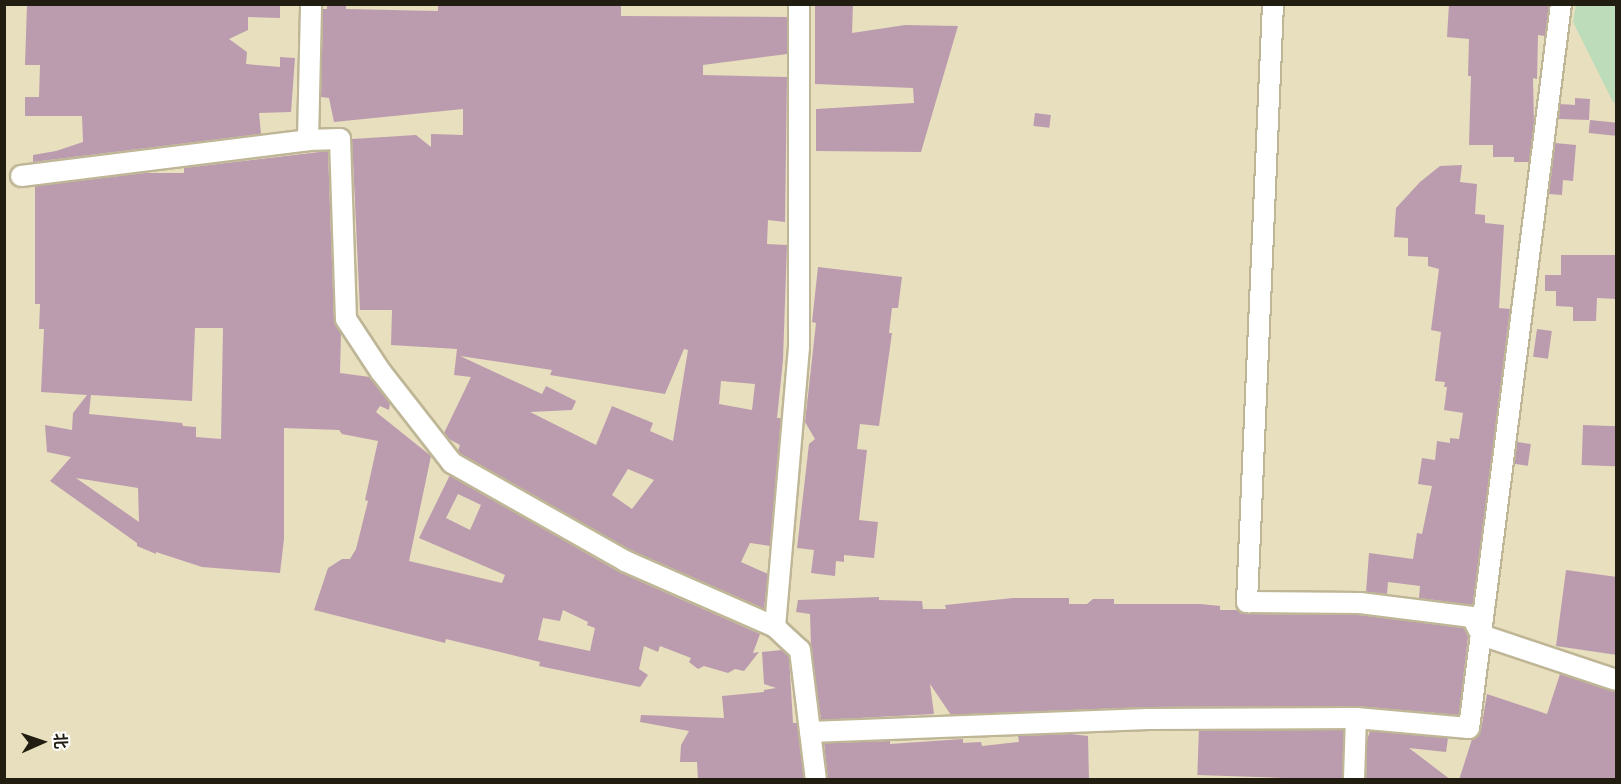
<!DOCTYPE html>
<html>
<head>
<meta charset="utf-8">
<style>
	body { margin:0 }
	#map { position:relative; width:1621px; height:784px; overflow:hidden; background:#e8dfbe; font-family:"Varela Round","Noto Sans SC",sans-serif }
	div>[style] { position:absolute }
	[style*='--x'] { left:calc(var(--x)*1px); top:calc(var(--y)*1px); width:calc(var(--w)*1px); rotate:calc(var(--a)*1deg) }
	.green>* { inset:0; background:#bcdcba }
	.building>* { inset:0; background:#bb9caf; transform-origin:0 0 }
	.roads { filter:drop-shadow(2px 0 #beb696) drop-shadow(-2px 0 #beb696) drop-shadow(0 2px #beb696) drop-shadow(0 -2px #beb696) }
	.minor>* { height:20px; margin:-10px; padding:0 10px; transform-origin:10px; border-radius:10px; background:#fff }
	span { translate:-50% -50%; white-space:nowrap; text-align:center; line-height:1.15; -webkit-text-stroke:6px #fff; paint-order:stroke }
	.frame { position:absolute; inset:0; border:6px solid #211e11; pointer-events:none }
	.north { position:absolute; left:12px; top:712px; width:60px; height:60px; -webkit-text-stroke:4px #fff; paint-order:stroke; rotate:87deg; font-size:16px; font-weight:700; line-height:24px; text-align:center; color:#211e11 }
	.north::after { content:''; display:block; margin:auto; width:21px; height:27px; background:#211e11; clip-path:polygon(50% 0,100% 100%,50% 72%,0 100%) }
</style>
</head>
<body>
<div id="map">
	<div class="green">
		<div style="clip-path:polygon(1576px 5px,1616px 5px,1616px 104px,1613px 102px,1573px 22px)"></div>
	</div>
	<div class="building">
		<div style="clip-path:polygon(27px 4px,280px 4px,280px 18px,248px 17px,248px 30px,229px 39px,247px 52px,246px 64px,280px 67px,280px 57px,295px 58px,291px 112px,259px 113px,261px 134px,33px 162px,33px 155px,56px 151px,83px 142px,82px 116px,25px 116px,25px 97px,39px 97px,40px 65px,25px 65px)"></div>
		<div style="clip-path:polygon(evenodd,327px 4px,346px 4px,346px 9px,438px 11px,438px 4px,621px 4px,621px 16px,787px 17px,787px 54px,703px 65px,703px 75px,787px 77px,785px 222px,768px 220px,767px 244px,787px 245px,783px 360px,777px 418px,781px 418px,770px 546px,750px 543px,741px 562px,768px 574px,764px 609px,630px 550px,460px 454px,458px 451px,460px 445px,449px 439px,444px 433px,471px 377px,454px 375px,457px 349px,391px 345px,392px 310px,360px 310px,352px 139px,416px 135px,431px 147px,431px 134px,463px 135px,463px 109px,334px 122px,329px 98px,321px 97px,323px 9px,327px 9px,327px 4px,684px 349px,688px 350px,673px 441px,650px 431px,653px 423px,612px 406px,596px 445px,530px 412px,572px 410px,576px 401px,546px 386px,542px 394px,460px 356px,552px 370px,550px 375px,665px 394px,684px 349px,327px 4px,721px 381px,755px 384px,752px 410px,719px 404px,721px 381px,327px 4px,628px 469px,654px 480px,632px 509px,612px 495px,628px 469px)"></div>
		<div style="clip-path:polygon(815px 4px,853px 4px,852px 33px,905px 25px,958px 26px,921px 152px,816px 151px,816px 109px,914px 103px,913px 88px,815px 84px)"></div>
		<div style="clip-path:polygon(1449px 4px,1549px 4px,1545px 36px,1538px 35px,1537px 79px,1533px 78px,1534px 125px,1529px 162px,1514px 162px,1514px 157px,1493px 157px,1493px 145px,1469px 145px,1471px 76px,1468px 76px,1469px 39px,1447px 37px)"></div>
		<div style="clip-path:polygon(1575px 98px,1590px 99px,1589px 120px,1559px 119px,1560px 104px,1575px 105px)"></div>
		<div style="left:1035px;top:113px;width:16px;height:13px;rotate:7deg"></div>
		<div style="left:1590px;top:120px;width:27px;height:13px;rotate:6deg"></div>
		<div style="clip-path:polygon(1555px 143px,1576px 145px,1573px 181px,1563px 180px,1562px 195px,1549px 194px)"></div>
		<div style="clip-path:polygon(evenodd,328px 151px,334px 319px,341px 333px,340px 373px,370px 377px,390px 403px,389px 410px,380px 406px,376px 412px,431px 456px,409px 561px,502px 583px,505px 575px,419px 538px,450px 475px,619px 572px,760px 634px,753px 653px,759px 652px,744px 671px,735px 669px,728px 673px,704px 666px,698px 669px,689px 662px,691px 658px,660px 646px,658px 652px,644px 646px,639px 669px,648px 675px,640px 687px,539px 666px,540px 662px,504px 653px,446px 639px,445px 643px,314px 610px,328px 568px,342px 559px,350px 559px,356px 549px,368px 501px,365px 500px,378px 441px,342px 434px,339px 430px,284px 428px,284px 539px,280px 573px,202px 567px,156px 552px,156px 554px,137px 546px,137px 543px,50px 481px,71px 457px,47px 452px,45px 425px,72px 430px,73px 413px,87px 395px,41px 392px,44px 329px,39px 329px,40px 304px,35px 304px,35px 186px,145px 173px,184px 173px,184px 168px,328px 151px,195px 328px,223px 328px,221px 439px,196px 437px,196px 427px,183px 426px,182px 423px,89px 414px,91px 395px,192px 401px,195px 328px,328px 151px,76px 478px,138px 488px,139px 522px,76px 478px,328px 151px,458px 494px,481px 505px,470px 530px,446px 518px,458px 494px,328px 151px,563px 610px,588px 622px,587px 625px,595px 628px,590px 651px,538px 640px,543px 618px,560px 621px,563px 610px)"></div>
		<div style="clip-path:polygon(1462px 165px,1460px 182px,1477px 184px,1475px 214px,1485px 215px,1485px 223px,1504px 225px,1499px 308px,1510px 309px,1473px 605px,1419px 598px,1420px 586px,1388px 582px,1387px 594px,1366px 592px,1369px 553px,1413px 559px,1417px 533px,1422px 534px,1432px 486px,1418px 484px,1422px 458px,1435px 460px,1437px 441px,1450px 443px,1450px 438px,1459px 439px,1463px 413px,1444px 410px,1447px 387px,1444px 387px,1445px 382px,1435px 381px,1441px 332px,1431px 330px,1439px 269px,1428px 266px,1428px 257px,1408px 256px,1408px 238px,1394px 237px,1396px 208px,1420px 182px,1440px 166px)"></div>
		<div style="clip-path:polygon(1561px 255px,1617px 255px,1617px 299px,1597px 298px,1596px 321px,1573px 321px,1573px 307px,1556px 306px,1556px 291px,1545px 291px,1545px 275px,1561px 275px)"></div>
		<div style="clip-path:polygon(818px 267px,902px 277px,898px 308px,892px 308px,889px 333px,892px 333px,879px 426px,860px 424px,857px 449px,867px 450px,859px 520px,878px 522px,874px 558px,844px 555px,844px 562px,836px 561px,835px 576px,811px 573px,814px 550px,797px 548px,809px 444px,815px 439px,805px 422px,816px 323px,812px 322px)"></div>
		<div style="left:1537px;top:329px;width:15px;height:28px;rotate:8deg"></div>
		<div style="left:1583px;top:425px;width:34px;height:40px;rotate:2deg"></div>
		<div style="left:1517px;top:442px;width:14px;height:22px;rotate:8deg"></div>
		<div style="clip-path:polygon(1566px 570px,1617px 577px,1617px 655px,1556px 646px)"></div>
		<div style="clip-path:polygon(879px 597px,879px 600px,922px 601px,923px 609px,946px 609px,945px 605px,1013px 598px,1069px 598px,1069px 604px,1087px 604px,1093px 599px,1114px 599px,1114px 604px,1200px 604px,1220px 606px,1220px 610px,1239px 610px,1247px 614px,1359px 615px,1464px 628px,1468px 637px,1459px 715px,1356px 706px,1148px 707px,951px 715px,930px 684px,934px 714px,821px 720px,811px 647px,810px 614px,796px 612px,798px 600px)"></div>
		<div style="clip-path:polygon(782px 650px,789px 656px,793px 723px,797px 723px,804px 780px,698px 780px,697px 762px,680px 762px,681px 745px,689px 731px,640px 722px,641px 715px,724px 718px,722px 696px,764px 692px,764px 690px,776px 688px,764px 684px,762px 652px)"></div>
		<div style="clip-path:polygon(1560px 674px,1617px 692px,1617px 780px,1459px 780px,1472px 739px,1481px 730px,1487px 694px,1547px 714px)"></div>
		<div style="left:1344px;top:730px;width:50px;height:145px;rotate:92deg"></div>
		<div style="clip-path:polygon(1370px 731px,1448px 738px,1446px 752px,1409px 748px,1451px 780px,1366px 780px,1367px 740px)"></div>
		<div style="clip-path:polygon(1071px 734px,1088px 736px,1089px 780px,828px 780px,824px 743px,890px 741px,890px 744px,963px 739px,963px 743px,981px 742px,982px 746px,1019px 742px,1018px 736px)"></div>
	</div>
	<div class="roads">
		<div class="minor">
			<div style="--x:1273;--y:4;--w:599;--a:92.49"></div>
			<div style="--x:1247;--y:602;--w:113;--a:0.5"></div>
			<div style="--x:1360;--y:603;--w:113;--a:7.1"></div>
			<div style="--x:1472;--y:617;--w:20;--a:63"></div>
			<div style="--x:1481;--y:635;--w:142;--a:18.4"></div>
			<div style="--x:308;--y:140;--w:32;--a:-2"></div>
			<div style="--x:340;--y:139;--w:180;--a:88.1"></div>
			<div style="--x:346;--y:319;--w:64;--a:56.6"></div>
			<div style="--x:381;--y:372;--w:115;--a:52"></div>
			<div style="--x:452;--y:463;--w:199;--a:29.5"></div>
			<div style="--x:625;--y:561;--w:164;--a:23.7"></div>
			<div style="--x:775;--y:627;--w:34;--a:43"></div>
			<div style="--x:800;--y:650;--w:131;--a:83"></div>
			<div style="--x:21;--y:176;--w:289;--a:-7.1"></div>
			<div style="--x:308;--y:140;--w:136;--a:-88.7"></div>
			<div style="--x:775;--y:627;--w:280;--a:-85.1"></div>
			<div style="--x:799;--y:348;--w:344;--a:-90"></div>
			<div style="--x:810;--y:732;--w:338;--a:-2.2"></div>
			<div style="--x:1148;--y:719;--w:208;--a:-0.3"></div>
			<div style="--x:1356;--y:718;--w:113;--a:5.1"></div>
			<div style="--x:1469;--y:728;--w:730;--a:-82.76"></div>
			<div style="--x:1354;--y:780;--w:62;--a:-88.2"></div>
		</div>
	</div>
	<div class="frame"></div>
	<div class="north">北</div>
</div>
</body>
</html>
